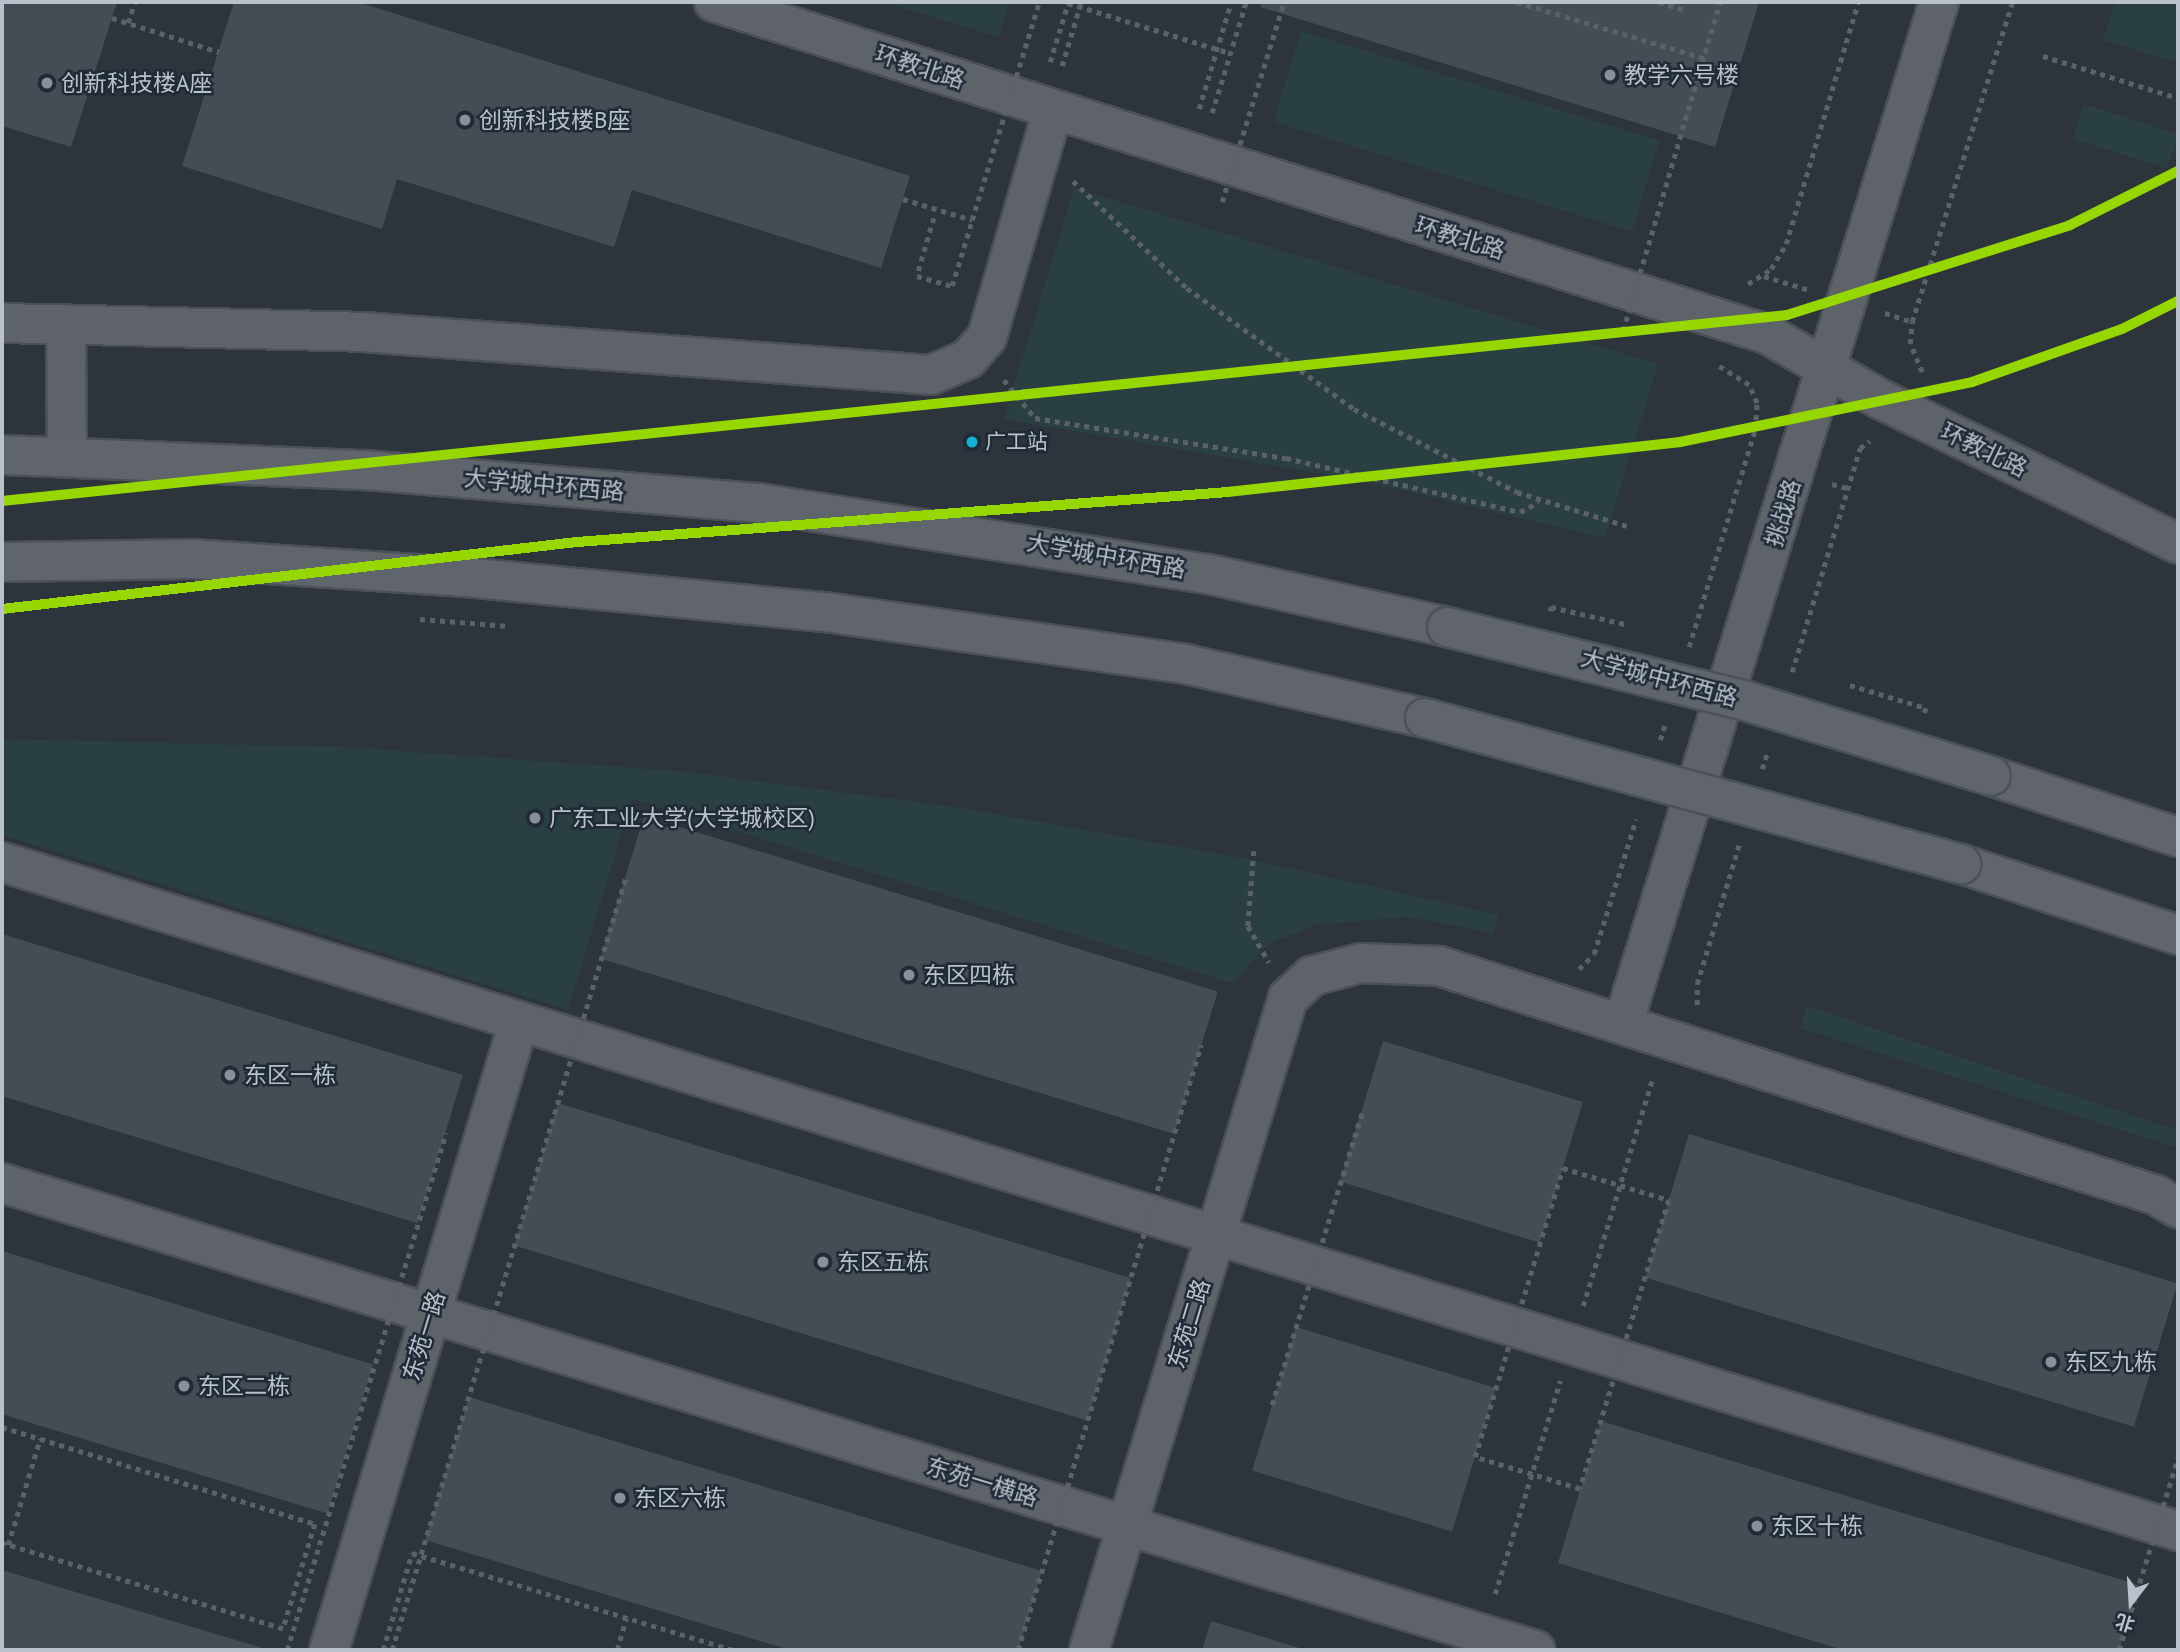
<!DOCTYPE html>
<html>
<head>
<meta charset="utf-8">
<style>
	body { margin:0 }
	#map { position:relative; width:2180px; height:1652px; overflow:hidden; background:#2d343c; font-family:"PT Sans","Noto Sans SC",sans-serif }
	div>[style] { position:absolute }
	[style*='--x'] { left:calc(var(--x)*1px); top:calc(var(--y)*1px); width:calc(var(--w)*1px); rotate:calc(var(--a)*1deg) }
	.green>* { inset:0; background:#2a3f42; transform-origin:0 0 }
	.building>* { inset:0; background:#464c53; transform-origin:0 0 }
	.path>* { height:4.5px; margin-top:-2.25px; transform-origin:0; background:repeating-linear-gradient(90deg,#5b6166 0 5px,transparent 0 10px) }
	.roads { filter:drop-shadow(2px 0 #4c5056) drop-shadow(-2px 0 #4c5056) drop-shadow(0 2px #4c5056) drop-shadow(0 -2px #4c5056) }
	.minor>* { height:38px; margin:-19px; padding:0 19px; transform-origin:19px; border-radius:19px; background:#5e6269 }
	.major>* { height:38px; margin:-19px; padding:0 19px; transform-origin:19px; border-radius:19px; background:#5f656b }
	.path-bridge>* { height:4.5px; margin-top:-2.25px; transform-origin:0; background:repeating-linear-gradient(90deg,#5b6166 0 5px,transparent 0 10px) }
	.bridges { filter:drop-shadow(2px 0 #4b5158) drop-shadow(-2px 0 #4b5158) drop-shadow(0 2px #4b5158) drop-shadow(0 -2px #4b5158) }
	.major-bridge>* { height:38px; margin:-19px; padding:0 19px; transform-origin:19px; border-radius:19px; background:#5f656b }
	.metro-1>* { height:10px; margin:-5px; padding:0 5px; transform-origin:5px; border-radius:5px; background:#97d700 }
	.dots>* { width:19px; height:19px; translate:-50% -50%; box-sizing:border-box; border:4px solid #202b37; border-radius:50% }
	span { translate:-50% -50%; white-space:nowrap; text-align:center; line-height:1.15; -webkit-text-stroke:5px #202b37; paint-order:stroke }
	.bus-label { font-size:21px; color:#b9c1cb }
	.left { translate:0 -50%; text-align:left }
	.street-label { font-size:23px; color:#b9c1cb }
	.poi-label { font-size:23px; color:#b9c1cb }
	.frame { position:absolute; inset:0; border:4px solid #b9c1cb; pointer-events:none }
	.north { position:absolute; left:2096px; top:1568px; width:70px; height:70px; -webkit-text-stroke:5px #202b37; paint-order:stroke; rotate:197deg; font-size:19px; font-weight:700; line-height:28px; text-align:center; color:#b9c1cb }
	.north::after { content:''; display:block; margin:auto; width:24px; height:32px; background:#b9c1cb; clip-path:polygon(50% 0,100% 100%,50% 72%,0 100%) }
</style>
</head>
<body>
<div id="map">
	<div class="green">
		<div style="clip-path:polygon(883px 2px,1010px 2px,999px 37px)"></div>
		<div style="clip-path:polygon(2115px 2px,2178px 2px,2178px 63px,2103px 40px)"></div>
		<div style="left:1301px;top:31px;width:375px;height:95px;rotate:17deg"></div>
		<div style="left:2084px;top:104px;width:99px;height:36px;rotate:18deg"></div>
		<div style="clip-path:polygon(1074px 188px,1658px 364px,1605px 538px,1358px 480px,1004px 419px)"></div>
		<div style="clip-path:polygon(2px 739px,346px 747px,680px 771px,956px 807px,1248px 859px,1499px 915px,1493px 933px,1408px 917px,1315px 925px,1267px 945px,1233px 983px,632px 799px,568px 1010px,2px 835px)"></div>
		<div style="clip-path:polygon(1807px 1006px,2178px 1130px,2178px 1148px,1800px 1028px)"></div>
	</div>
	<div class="building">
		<div style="clip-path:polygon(2px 2px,117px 2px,71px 147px,2px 126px)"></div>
		<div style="clip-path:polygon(234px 2px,358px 2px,910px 176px,881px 268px,632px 190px,614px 247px,397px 179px,382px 229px,182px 166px)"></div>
		<div style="clip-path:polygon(1262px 2px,1759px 2px,1715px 147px,1260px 7px)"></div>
		<div style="left:644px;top:816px;width:600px;height:149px;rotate:17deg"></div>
		<div style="left:2px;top:934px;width:482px;height:155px;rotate:17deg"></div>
		<div style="left:1383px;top:1041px;width:209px;height:147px;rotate:17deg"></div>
		<div style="left:558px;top:1103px;width:599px;height:149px;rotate:17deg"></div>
		<div style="left:1689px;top:1134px;width:511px;height:150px;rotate:17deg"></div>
		<div style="left:2px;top:1251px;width:388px;height:156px;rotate:17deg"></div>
		<div style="left:1296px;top:1327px;width:209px;height:150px;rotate:17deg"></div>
		<div style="clip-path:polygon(469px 1397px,1042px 1571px,1018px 1650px,790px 1650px,425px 1540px)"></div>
		<div style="clip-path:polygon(1601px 1421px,2139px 1585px,2119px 1650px,1843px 1650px,1558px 1563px)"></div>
		<div style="clip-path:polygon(2px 1570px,269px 1650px,2px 1650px)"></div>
		<div style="clip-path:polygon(1211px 1621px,1306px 1650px,1202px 1650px)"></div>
	</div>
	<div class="path">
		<div style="--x:1517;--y:2;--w:195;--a:16.7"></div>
		<div style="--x:1659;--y:2;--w:28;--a:17"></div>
		<div style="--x:1068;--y:3;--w:170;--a:17.2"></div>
		<div style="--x:112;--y:18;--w:112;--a:17.6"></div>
		<div style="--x:128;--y:23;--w:22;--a:-72"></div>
		<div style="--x:2043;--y:56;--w:141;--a:17.3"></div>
		<div style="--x:1050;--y:62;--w:62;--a:-73"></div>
		<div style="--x:1062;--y:66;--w:67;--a:-73.5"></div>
		<div style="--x:1199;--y:109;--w:112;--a:-73.3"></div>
		<div style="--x:1212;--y:113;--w:116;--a:-73"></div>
		<div style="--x:1073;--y:181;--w:156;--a:43.2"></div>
		<div style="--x:1187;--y:288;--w:206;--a:35.9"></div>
		<div style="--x:1354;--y:409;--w:183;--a:27"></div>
		<div style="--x:1517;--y:492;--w:118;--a:17.2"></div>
		<div style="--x:934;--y:218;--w:60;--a:106.3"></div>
		<div style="--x:917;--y:276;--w:36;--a:16"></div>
		<div style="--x:952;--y:286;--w:69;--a:-73.1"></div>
		<div style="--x:1764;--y:276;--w:47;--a:17.3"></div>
		<div style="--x:1748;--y:284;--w:27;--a:-33"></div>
		<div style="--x:1771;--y:269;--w:29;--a:-59"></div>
		<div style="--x:1786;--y:244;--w:252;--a:-73.4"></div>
		<div style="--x:1885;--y:313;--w:28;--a:18"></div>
		<div style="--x:1922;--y:372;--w:30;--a:-113"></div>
		<div style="--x:1910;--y:344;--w:22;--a:-85"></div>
		<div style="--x:1912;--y:322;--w:335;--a:-72.6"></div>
		<div style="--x:1004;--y:380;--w:49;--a:50.8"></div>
		<div style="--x:1035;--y:418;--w:254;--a:9.1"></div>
		<div style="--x:1286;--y:458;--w:240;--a:13"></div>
		<div style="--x:1520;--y:512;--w:21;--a:-28"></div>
		<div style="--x:1832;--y:484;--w:16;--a:15"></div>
		<div style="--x:1550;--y:611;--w:4;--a:-76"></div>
		<div style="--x:1551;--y:607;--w:80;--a:13"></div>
		<div style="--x:420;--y:619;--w:89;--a:4.5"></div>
		<div style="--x:1689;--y:647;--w:227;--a:-73.1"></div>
		<div style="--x:1755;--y:430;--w:27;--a:-86"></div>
		<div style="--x:1757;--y:403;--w:20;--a:-114"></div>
		<div style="--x:1749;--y:385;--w:40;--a:-148"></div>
		<div style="--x:1792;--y:672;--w:234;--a:-73.1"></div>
		<div style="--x:1860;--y:448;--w:12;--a:-35"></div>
		<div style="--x:1850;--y:685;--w:79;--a:16.8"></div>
		<div style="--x:1926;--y:708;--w:6;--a:108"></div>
		<div style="--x:1660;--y:740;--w:19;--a:-72"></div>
		<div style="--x:1762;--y:769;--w:19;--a:-72"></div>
		<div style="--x:1254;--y:851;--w:75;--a:94.6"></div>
		<div style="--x:1248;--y:926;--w:42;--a:59.7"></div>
		<div style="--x:1579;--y:969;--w:21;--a:-45"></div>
		<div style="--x:1594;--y:954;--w:141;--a:-72.7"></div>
		<div style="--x:1697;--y:1005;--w:21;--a:-90"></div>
		<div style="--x:1697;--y:984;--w:145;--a:-73.2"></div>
		<div style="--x:1583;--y:1306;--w:239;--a:-73"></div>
		<div style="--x:2;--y:1427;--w:328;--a:17.2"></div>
		<div style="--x:315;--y:1524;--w:110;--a:106.9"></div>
		<div style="--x:283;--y:1629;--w:294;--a:-163"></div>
		<div style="--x:8;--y:1545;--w:111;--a:-73.2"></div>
		<div style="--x:1495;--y:1594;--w:223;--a:-73"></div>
		<div style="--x:383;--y:1650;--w:101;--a:-73.4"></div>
		<div style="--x:412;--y:1553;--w:335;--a:16.8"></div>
		<div style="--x:617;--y:1650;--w:33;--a:-74"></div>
	</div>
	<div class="roads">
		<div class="minor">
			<div style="--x:714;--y:2;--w:1104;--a:17.5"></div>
			<div style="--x:1767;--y:334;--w:130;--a:29.9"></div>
			<div style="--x:1880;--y:399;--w:331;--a:25.9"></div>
			<div style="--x:2;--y:323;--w:361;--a:1.4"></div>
			<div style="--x:363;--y:332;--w:570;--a:4.33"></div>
			<div style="--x:931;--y:375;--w:40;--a:-23.4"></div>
			<div style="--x:968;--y:359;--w:29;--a:-49"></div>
			<div style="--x:987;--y:337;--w:236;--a:-73.8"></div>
			<div style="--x:66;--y:324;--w:130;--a:89.6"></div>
			<div style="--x:2;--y:862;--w:2277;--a:17.09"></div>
			<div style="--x:1623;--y:1024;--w:1070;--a:-72.82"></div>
			<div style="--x:2;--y:1183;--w:1603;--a:16.94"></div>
			<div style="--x:329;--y:1650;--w:656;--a:-73.17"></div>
			<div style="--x:1089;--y:1650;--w:682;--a:-73.03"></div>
			<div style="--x:1288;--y:998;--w:33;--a:-43"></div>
			<div style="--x:1312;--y:976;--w:51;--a:-14.9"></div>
			<div style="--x:1361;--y:963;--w:78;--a:2.2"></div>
			<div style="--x:1439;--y:966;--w:753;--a:17.71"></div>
			<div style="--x:2156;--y:1195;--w:26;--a:31"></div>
		</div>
		<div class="major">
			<div style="--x:2;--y:455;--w:363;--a:2.4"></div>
			<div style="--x:365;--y:470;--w:394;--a:4.8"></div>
			<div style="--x:758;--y:503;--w:456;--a:9"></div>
			<div style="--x:1208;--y:574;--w:245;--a:12.5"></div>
			<div style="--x:2;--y:562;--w:190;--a:-0.9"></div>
			<div style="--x:192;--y:559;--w:274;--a:3.8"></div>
			<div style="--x:465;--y:577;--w:362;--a:5.6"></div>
			<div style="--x:825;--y:612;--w:364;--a:8.2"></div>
			<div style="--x:1185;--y:664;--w:246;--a:12.7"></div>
			<div style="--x:1991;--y:776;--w:197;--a:18.1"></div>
			<div style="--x:1961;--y:864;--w:228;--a:18.1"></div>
		</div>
	</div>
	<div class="path-bridge">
		<div style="--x:903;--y:199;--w:72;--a:16.9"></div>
		<div style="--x:972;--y:220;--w:228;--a:-72.9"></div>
		<div style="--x:1222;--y:202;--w:209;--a:-72.8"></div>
		<div style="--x:1623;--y:331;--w:343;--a:-73.6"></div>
		<div style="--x:1563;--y:1168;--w:111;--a:16.8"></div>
		<div style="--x:1669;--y:1200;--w:302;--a:107.1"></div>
		<div style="--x:1580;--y:1489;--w:110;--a:-163.1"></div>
		<div style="--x:1475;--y:1457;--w:302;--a:-73.1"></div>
		<div style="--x:1272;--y:1405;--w:307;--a:-72.9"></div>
		<div style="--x:287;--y:1650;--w:541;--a:-72.91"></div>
		<div style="--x:392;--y:1650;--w:808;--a:-73.16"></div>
		<div style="--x:1018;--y:1650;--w:632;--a:-73.17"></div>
		<div style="--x:2119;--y:1650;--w:202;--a:-73"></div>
	</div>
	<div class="bridges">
		<div class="major-bridge">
			<div style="--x:1447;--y:627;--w:308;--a:13.9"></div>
			<div style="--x:1746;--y:701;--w:256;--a:17"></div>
			<div style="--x:1425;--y:718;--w:556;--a:15.24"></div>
		</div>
	</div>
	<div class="metro-1">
		<div style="--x:2;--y:501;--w:1795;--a:-5.95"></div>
		<div style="--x:1787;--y:315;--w:297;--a:-17.6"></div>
		<div style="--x:2070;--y:225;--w:121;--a:-26.6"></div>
		<div style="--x:2;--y:609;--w:579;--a:-6.65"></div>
		<div style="--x:577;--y:542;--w:653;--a:-4.39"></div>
		<div style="--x:1228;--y:492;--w:455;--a:-6.3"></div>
		<div style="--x:1680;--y:442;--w:298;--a:-11.6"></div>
		<div style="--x:1972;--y:382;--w:159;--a:-19.5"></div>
		<div style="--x:2122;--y:329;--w:63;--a:-26.6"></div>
	</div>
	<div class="dots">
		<div style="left:1610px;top:75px;background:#889099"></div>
		<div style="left:47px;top:83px;background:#889099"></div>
		<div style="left:465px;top:120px;background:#889099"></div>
		<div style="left:972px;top:442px;background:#13b2d5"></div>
		<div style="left:535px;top:818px;background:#889099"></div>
		<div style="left:909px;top:975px;background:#889099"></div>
		<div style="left:230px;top:1075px;background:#889099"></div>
		<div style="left:823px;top:1262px;background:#889099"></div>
		<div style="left:2051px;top:1362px;background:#889099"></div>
		<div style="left:184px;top:1386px;background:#889099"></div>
		<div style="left:620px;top:1498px;background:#889099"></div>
		<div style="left:1757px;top:1526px;background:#889099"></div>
	</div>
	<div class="bus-label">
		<span class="left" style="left:985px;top:442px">广工站</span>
	</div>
	<div class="street-label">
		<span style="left:920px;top:67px;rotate:18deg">环教北路</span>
		<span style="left:1460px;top:238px;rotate:17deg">环教北路</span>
		<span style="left:1984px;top:450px;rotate:26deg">环教北路</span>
		<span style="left:544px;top:485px;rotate:5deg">大学城中环西路</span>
		<span style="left:1783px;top:513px;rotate:-73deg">挑战路</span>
		<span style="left:1106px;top:556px;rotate:10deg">大学城中环西路</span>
		<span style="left:1659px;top:678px;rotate:15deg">大学城中环西路</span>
		<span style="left:1189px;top:1324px;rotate:-73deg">东苑二路</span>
		<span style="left:424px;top:1336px;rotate:-73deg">东苑一路</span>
		<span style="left:982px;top:1482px;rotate:17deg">东苑一横路</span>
	</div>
	<div class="poi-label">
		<span class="left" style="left:1624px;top:75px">教学六号楼</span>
		<span class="left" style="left:61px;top:83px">创新科技楼A座</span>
		<span class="left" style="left:479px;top:120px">创新科技楼B座</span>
		<span class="left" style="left:549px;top:818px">广东工业大学(大学城校区)</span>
		<span class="left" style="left:923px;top:975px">东区四栋</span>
		<span class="left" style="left:244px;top:1075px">东区一栋</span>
		<span class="left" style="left:837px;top:1262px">东区五栋</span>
		<span class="left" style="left:2065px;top:1362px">东区九栋</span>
		<span class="left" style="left:198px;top:1386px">东区二栋</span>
		<span class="left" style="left:634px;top:1498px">东区六栋</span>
		<span class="left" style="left:1771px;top:1526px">东区十栋</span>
	</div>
	<div class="frame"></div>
	<div class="north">北</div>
</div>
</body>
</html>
